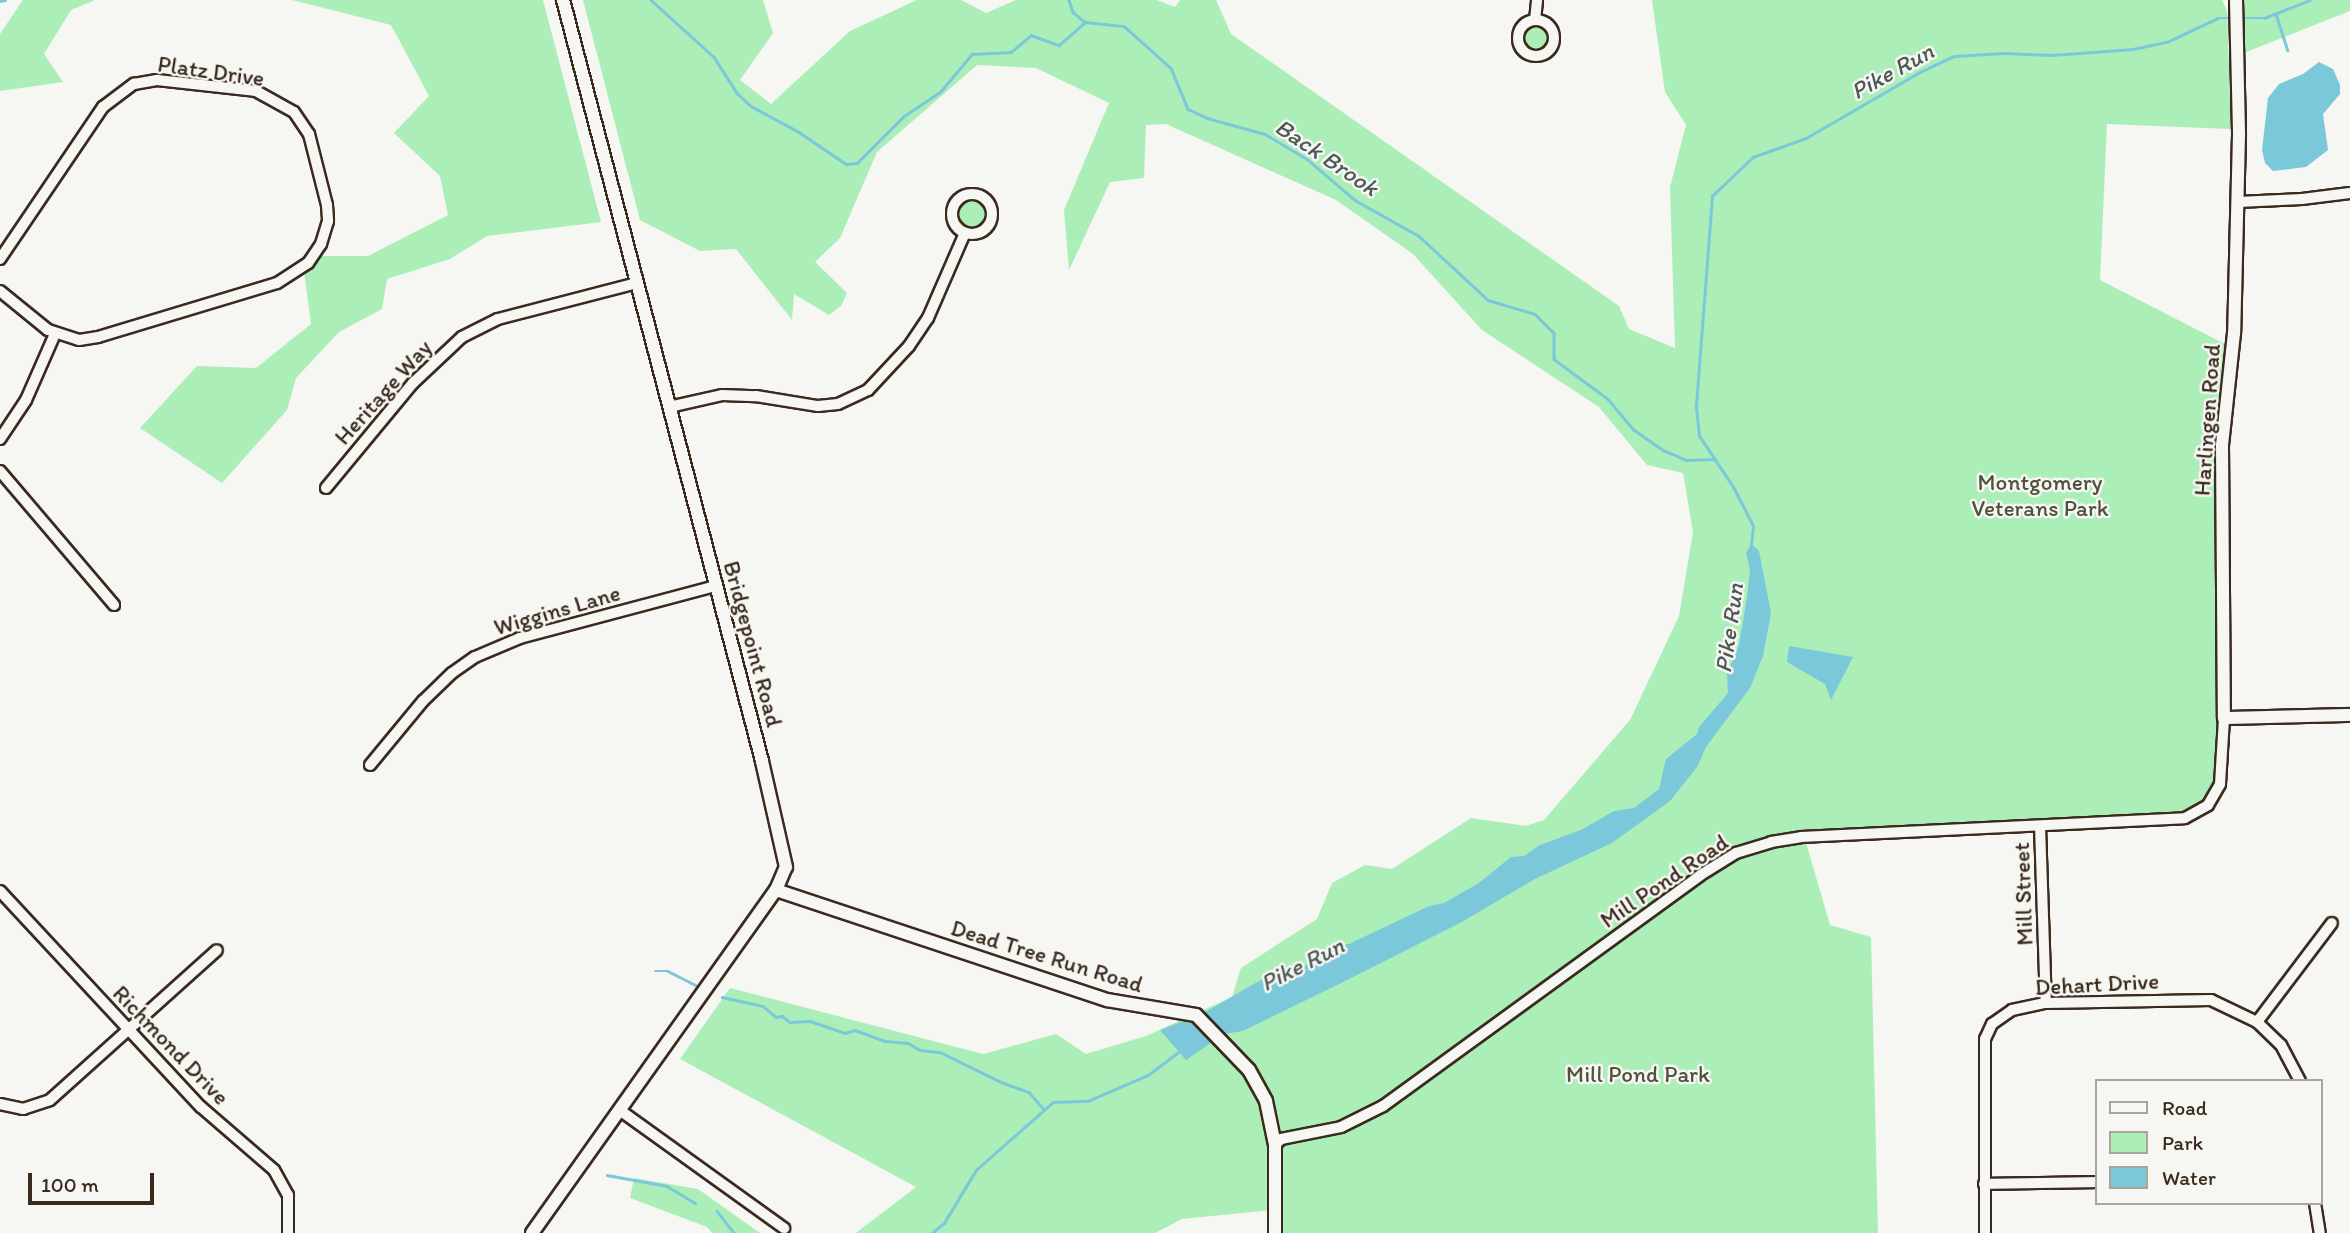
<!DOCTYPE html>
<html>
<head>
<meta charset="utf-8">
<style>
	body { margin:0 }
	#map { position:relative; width:2350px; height:1233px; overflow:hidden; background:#f6f6f2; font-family:Itim,sans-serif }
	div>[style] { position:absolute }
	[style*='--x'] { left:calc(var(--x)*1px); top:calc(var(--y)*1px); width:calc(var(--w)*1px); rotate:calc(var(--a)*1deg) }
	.green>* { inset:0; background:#abeeb8 }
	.round { border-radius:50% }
	.water>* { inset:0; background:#7bc8da }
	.stream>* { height:2.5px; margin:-1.25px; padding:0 1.25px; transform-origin:1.25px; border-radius:1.25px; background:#7bc8da }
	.roads { filter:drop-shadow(2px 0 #3b2a1e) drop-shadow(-2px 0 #3b2a1e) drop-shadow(0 2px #3b2a1e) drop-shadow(0 -2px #3b2a1e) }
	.minor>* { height:10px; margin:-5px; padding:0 5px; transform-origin:5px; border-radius:5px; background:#f6f6f2 }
	.minor>.ring { margin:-5px; padding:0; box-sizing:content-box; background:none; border:10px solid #f6f6f2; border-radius:50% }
	.tertiary>* { height:12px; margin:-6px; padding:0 6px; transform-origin:6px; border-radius:6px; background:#f6f6f2 }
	span { translate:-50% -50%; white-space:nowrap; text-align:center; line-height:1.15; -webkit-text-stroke:5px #f6f6f2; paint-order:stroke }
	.street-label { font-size:23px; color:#3b2a1e }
	.park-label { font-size:23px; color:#51513d }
	.water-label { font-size:24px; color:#4e5956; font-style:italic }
	.legend { position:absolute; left:2095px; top:1079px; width:228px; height:126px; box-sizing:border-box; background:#f6f6f2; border:2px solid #aba49d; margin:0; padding:9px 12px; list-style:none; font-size:21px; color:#3b2a1e }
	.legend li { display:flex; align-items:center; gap:14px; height:35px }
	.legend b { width:35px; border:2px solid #aba49d }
	.scale { position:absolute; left:28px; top:1173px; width:126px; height:32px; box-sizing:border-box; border:4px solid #3b2a1e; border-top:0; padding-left:9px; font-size:21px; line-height:24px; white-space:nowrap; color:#3b2a1e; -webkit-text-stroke:5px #f6f6f2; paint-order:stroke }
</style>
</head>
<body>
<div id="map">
	<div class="green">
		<div style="clip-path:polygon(23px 0,95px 0,71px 10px,44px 54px,63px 82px,0 91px,0 34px)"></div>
		<div style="clip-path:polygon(292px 0,543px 0,601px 222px,487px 236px,450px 259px,387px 279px,382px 309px,339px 332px,296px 378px,287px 410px,222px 483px,140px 428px,197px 366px,256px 368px,311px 324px,304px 271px,319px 256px,368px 256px,448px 215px,440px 176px,394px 133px,429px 96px,391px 25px)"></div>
		<div style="clip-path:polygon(583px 0,763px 0,773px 33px,740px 80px,771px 104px,850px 31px,917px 0,961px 0,986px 13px,1016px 0,1157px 0,1175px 7px,1180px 0,1216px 0,1231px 34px,1619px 306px,1629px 329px,1675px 348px,1670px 187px,1686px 125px,1665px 92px,1652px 0,2222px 0,2227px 11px,2231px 129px,2107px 124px,2100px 280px,2227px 345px,2228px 361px,2224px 363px,2214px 428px,2218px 697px,2217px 771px,2212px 791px,2195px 807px,2178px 813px,1803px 832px,1830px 925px,1871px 937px,1878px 1233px,1283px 1233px,1283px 1209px,1182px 1219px,1155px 1233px,856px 1233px,916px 1187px,680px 1059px,730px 988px,983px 1054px,1056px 1034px,1086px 1054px,1146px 1036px,1232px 997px,1241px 968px,1317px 919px,1332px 883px,1365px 865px,1392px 869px,1471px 818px,1526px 826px,1544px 820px,1630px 720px,1679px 616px,1693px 532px,1683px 473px,1647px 465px,1599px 407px,1482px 330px,1413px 254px,1336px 200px,1166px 124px,1146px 125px,1144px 178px,1110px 182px,1069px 270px,1064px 210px,1109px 103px,1036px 68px,977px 65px,877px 152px,840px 238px,815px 262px,847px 293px,841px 306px,829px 315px,794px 294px,792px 320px,736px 249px,700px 251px,640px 220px)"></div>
		<div style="clip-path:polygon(2240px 0,2350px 0,2350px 11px,2241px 54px)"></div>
		<div class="round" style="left:1523px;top:22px;width:28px;height:28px"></div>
		<div class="round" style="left:958px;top:199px;width:28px;height:28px"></div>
		<div style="clip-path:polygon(634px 1178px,698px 1189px,760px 1233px,712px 1233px,707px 1227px,630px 1198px)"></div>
	</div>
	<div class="water">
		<div style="clip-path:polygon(2319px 62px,2333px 69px,2340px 85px,2340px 94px,2323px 114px,2328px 150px,2306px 167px,2273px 171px,2265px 163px,2262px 150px,2268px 98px,2279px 84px,2303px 74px)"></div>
		<div style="clip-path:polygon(1751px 544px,1759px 551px,1771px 613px,1763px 656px,1750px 688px,1706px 747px,1697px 767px,1670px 801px,1612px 843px,1535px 879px,1460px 923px,1339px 984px,1243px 1031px,1224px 1034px,1186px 1060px,1160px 1030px,1200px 1015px,1285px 966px,1303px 967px,1333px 945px,1349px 944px,1429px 906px,1444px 903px,1479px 883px,1511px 857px,1524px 856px,1540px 845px,1581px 830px,1614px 811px,1634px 808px,1659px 789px,1666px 759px,1697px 734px,1699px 727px,1728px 693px,1727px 674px,1739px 645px,1747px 597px,1750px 570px,1746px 553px)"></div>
		<div style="clip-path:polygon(1789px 646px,1853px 657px,1831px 700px,1825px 684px,1787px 662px)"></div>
	</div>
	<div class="stream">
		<div style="--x:651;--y:0;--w:85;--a:42.1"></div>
		<div style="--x:714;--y:57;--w:43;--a:57.4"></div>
		<div style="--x:737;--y:93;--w:19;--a:43"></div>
		<div style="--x:751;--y:106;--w:55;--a:28.4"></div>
		<div style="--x:799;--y:132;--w:57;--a:34.2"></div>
		<div style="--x:846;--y:164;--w:11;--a:-5"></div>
		<div style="--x:857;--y:163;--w:66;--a:-45"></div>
		<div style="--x:904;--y:116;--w:43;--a:-33.7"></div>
		<div style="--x:940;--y:92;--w:50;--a:-49.9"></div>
		<div style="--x:972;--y:54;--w:39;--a:-3"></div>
		<div style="--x:1011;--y:52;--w:26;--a:-40"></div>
		<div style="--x:1031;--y:35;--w:30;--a:20"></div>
		<div style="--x:1059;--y:45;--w:35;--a:-41"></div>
		<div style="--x:1085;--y:22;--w:39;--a:6"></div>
		<div style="--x:1124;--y:26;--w:63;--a:41.8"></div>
		<div style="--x:1171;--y:68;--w:44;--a:67.5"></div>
		<div style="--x:1188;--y:109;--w:21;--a:25"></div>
		<div style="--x:1207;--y:118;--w:60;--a:15.4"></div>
		<div style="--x:1265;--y:134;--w:49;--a:30.8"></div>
		<div style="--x:1307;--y:159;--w:63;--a:40.5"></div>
		<div style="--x:1355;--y:200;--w:73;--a:29.4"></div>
		<div style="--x:1419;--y:236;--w:94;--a:42.8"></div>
		<div style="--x:1488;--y:300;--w:49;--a:16.6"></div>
		<div style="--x:1535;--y:314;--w:27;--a:45"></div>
		<div style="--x:1554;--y:333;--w:26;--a:90"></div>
		<div style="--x:1554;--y:359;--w:67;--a:36.5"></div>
		<div style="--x:1608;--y:399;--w:39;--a:50"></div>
		<div style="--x:1633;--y:429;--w:37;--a:35"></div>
		<div style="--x:1663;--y:450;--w:26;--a:23"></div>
		<div style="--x:1687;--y:460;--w:28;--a:-2"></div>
		<div style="--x:1069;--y:0;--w:13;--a:72"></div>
		<div style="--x:1073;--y:12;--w:16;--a:40"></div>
		<div style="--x:0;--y:1;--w:5;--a:-11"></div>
		<div style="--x:2276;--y:14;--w:38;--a:72"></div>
		<div style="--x:2242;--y:18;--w:22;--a:0"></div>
		<div style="--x:2264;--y:18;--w:49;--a:-21.4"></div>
		<div style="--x:1751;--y:545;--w:19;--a:-84"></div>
		<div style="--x:1753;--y:526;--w:44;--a:-117.1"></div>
		<div style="--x:1733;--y:487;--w:61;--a:-123.7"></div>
		<div style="--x:1699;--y:436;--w:31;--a:-96"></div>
		<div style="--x:1696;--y:405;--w:210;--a:-85.6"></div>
		<div style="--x:1712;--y:196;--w:57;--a:-43.6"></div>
		<div style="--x:1753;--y:157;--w:56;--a:-19.7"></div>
		<div style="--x:1806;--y:138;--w:132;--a:-30.1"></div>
		<div style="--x:1920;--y:72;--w:38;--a:-25"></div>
		<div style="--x:1955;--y:56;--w:48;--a:-3.6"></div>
		<div style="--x:2003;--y:53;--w:49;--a:2.3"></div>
		<div style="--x:2052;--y:55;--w:81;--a:-4.2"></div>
		<div style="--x:2133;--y:49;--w:35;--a:-12"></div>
		<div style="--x:2167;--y:42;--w:56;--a:-25.2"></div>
		<div style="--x:2218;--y:18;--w:14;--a:0"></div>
		<div style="--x:655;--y:971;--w:13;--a:0"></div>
		<div style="--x:668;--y:971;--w:31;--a:27"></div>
		<div style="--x:722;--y:997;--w:42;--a:12.4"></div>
		<div style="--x:763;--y:1006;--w:17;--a:40"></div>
		<div style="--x:776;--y:1017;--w:6;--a:-9"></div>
		<div style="--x:782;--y:1016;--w:10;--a:37"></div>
		<div style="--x:790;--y:1022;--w:20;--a:-3"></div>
		<div style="--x:810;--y:1021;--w:37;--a:19"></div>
		<div style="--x:845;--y:1033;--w:10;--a:-17"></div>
		<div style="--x:855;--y:1030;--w:32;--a:20"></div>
		<div style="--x:885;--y:1041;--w:23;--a:5"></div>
		<div style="--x:908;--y:1043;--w:14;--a:30"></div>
		<div style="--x:920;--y:1050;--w:20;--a:6"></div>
		<div style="--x:940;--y:1052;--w:68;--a:26.2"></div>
		<div style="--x:1001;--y:1082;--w:30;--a:20"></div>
		<div style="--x:1029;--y:1092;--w:23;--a:49"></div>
		<div style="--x:607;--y:1175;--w:61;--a:10.4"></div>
		<div style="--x:667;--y:1186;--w:33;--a:31"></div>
		<div style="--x:717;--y:1211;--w:28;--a:52"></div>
		<div style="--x:932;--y:1233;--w:16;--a:-40"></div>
		<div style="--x:944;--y:1223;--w:62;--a:-58.9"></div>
		<div style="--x:976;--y:1170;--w:103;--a:-41.4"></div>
		<div style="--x:1053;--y:1102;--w:35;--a:-2"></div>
		<div style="--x:1088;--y:1101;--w:65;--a:-23.4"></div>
		<div style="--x:1148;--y:1075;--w:41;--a:-37.1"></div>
	</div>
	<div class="roads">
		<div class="minor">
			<div class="ring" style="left:1518px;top:20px;width:26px;height:26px"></div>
			<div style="--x:1535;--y:20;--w:20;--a:-84"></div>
			<div class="ring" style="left:952px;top:194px;width:30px;height:30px"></div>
			<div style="--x:2238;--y:202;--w:64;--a:-2.7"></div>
			<div style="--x:2302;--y:199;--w:48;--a:-7.1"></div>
			<div style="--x:0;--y:259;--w:184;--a:-55.9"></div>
			<div style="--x:103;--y:107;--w:39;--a:-37"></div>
			<div style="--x:134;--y:84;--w:23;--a:-10"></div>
			<div style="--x:157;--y:80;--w:100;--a:6.3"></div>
			<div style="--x:256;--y:91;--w:43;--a:28.9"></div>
			<div style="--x:294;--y:112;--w:27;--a:56"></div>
			<div style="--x:309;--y:134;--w:73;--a:75.8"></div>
			<div style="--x:327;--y:205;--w:16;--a:86"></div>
			<div style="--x:328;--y:221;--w:24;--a:107"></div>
			<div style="--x:321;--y:244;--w:23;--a:124"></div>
			<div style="--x:308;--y:263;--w:37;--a:147"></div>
			<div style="--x:277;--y:283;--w:187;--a:163.2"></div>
			<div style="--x:98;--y:337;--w:19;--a:171"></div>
			<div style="--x:79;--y:340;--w:33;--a:-162"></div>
			<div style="--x:48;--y:330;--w:62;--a:-140.9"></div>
			<div style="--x:669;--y:407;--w:54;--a:-12.8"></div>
			<div style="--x:722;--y:395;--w:34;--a:2"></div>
			<div style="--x:756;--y:396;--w:63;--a:9.2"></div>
			<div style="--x:818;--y:406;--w:20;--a:-6"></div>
			<div style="--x:838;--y:404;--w:33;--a:-25"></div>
			<div style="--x:868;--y:390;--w:60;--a:-47"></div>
			<div style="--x:909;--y:346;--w:34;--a:-56"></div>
			<div style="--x:928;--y:318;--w:93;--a:-66.5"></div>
			<div style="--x:0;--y:439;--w:47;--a:-56.3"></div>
			<div style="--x:26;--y:400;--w:72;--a:-66.3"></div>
			<div style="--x:0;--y:471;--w:176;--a:49.6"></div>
			<div style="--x:326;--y:488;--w:136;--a:-50.4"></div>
			<div style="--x:413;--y:383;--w:67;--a:-43.2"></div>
			<div style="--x:462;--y:337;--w:40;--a:-26.6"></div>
			<div style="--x:498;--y:319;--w:144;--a:-14.5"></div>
			<div style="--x:370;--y:765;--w:83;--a:-50.4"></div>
			<div style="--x:423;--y:701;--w:40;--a:-44"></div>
			<div style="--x:452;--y:673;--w:28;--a:-35"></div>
			<div style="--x:475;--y:657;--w:49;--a:-22.9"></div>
			<div style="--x:520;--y:638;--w:203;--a:-14.9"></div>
			<div style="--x:2040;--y:826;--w:177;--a:88.1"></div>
			<div style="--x:0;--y:891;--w:295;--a:47.1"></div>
			<div style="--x:201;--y:1107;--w:96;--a:40.8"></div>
			<div style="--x:274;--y:1170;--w:29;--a:61"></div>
			<div style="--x:288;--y:1195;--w:38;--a:90"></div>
			<div style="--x:2257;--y:1022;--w:124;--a:-52.9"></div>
			<div style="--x:0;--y:1104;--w:24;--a:12"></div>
			<div style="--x:23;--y:1109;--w:28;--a:-18"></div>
			<div style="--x:50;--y:1100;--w:224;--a:-41.9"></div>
			<div style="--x:621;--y:1111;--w:201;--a:35.7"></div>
			<div style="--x:1275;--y:1145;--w:8;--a:-45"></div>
			<div style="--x:1281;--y:1139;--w:61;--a:-11.3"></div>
			<div style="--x:1341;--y:1127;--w:47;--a:-26.6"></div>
			<div style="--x:1383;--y:1106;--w:391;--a:-36"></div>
			<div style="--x:1699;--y:876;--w:44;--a:-31.9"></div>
			<div style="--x:1736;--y:853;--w:37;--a:-17"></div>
			<div style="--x:1771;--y:842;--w:30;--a:-9"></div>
			<div style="--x:1801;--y:837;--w:384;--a:-2.8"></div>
			<div style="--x:2185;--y:818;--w:26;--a:-29"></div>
			<div style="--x:2208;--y:805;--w:24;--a:-60"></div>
			<div style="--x:2220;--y:784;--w:66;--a:-86.5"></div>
			<div style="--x:1984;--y:1184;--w:112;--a:-1"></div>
			<div style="--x:2315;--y:1203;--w:30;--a:81"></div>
			<div style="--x:1985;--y:1233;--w:194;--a:-90"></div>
			<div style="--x:1985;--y:1039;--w:17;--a:-65"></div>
			<div style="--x:1992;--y:1024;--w:24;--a:-35"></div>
			<div style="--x:2012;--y:1010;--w:35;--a:-12"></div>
			<div style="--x:2046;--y:1003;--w:165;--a:-1"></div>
			<div style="--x:2211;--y:1000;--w:51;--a:25.6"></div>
			<div style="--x:2257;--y:1022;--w:33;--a:44"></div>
			<div style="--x:2281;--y:1045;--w:41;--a:62.2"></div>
		</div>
		<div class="tertiary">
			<div style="--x:2236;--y:0;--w:135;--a:88.7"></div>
			<div style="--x:2239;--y:135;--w:198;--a:91.4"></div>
			<div style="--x:2234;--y:333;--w:114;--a:96.1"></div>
			<div style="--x:2222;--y:446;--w:272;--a:89.6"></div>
			<div style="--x:2224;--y:718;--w:126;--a:-1.4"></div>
			<div style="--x:776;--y:890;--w:349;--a:18.4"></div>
			<div style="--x:1107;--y:1000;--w:90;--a:9.6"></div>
			<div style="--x:1196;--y:1015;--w:76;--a:46.1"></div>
			<div style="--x:1249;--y:1070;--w:35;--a:61"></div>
			<div style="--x:1266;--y:1101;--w:45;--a:78.4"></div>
			<div style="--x:1275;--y:1145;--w:88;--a:90"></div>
			<div style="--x:532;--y:1233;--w:421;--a:-54.6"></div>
			<div style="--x:776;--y:890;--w:25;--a:-67"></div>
			<div style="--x:786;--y:867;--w:109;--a:-102.8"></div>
			<div style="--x:762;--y:761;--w:787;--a:-104.65"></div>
		</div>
	</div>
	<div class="street-label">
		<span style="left:211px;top:71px;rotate:8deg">Platz Drive</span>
		<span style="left:383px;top:392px;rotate:-48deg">Heritage Way</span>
		<span style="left:2207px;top:420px;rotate:-86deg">Harlingen Road</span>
		<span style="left:557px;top:610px;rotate:-16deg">Wiggins Lane</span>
		<span style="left:753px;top:644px;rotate:75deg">Bridgepoint Road</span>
		<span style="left:1664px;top:881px;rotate:-34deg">Mill Pond Road</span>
		<span style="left:2023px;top:894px;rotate:-92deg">Mill Street</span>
		<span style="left:1047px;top:956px;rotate:17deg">Dead Tree Run Road</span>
		<span style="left:2097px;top:984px;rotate:-3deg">Dehart Drive</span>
		<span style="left:171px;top:1045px;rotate:46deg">Richmond Drive</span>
	</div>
	<div class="park-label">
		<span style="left:2040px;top:495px">Montgomery<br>Veterans Park</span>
		<span style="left:1638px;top:1074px">Mill Pond Park</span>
	</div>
	<div class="water-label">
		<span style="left:1892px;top:71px;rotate:-29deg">Pike Run</span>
		<span style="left:1327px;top:157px;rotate:34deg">Back Brook</span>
		<span style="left:1729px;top:628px;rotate:-82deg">Pike Run</span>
		<span style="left:1302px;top:964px;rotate:-27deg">Pike Run</span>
	</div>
	<ul class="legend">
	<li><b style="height:9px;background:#f6f6f2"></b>Road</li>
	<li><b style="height:19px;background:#abeeb8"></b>Park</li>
	<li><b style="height:19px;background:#7bc8da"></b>Water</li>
	</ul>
	<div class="scale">100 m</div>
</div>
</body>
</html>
